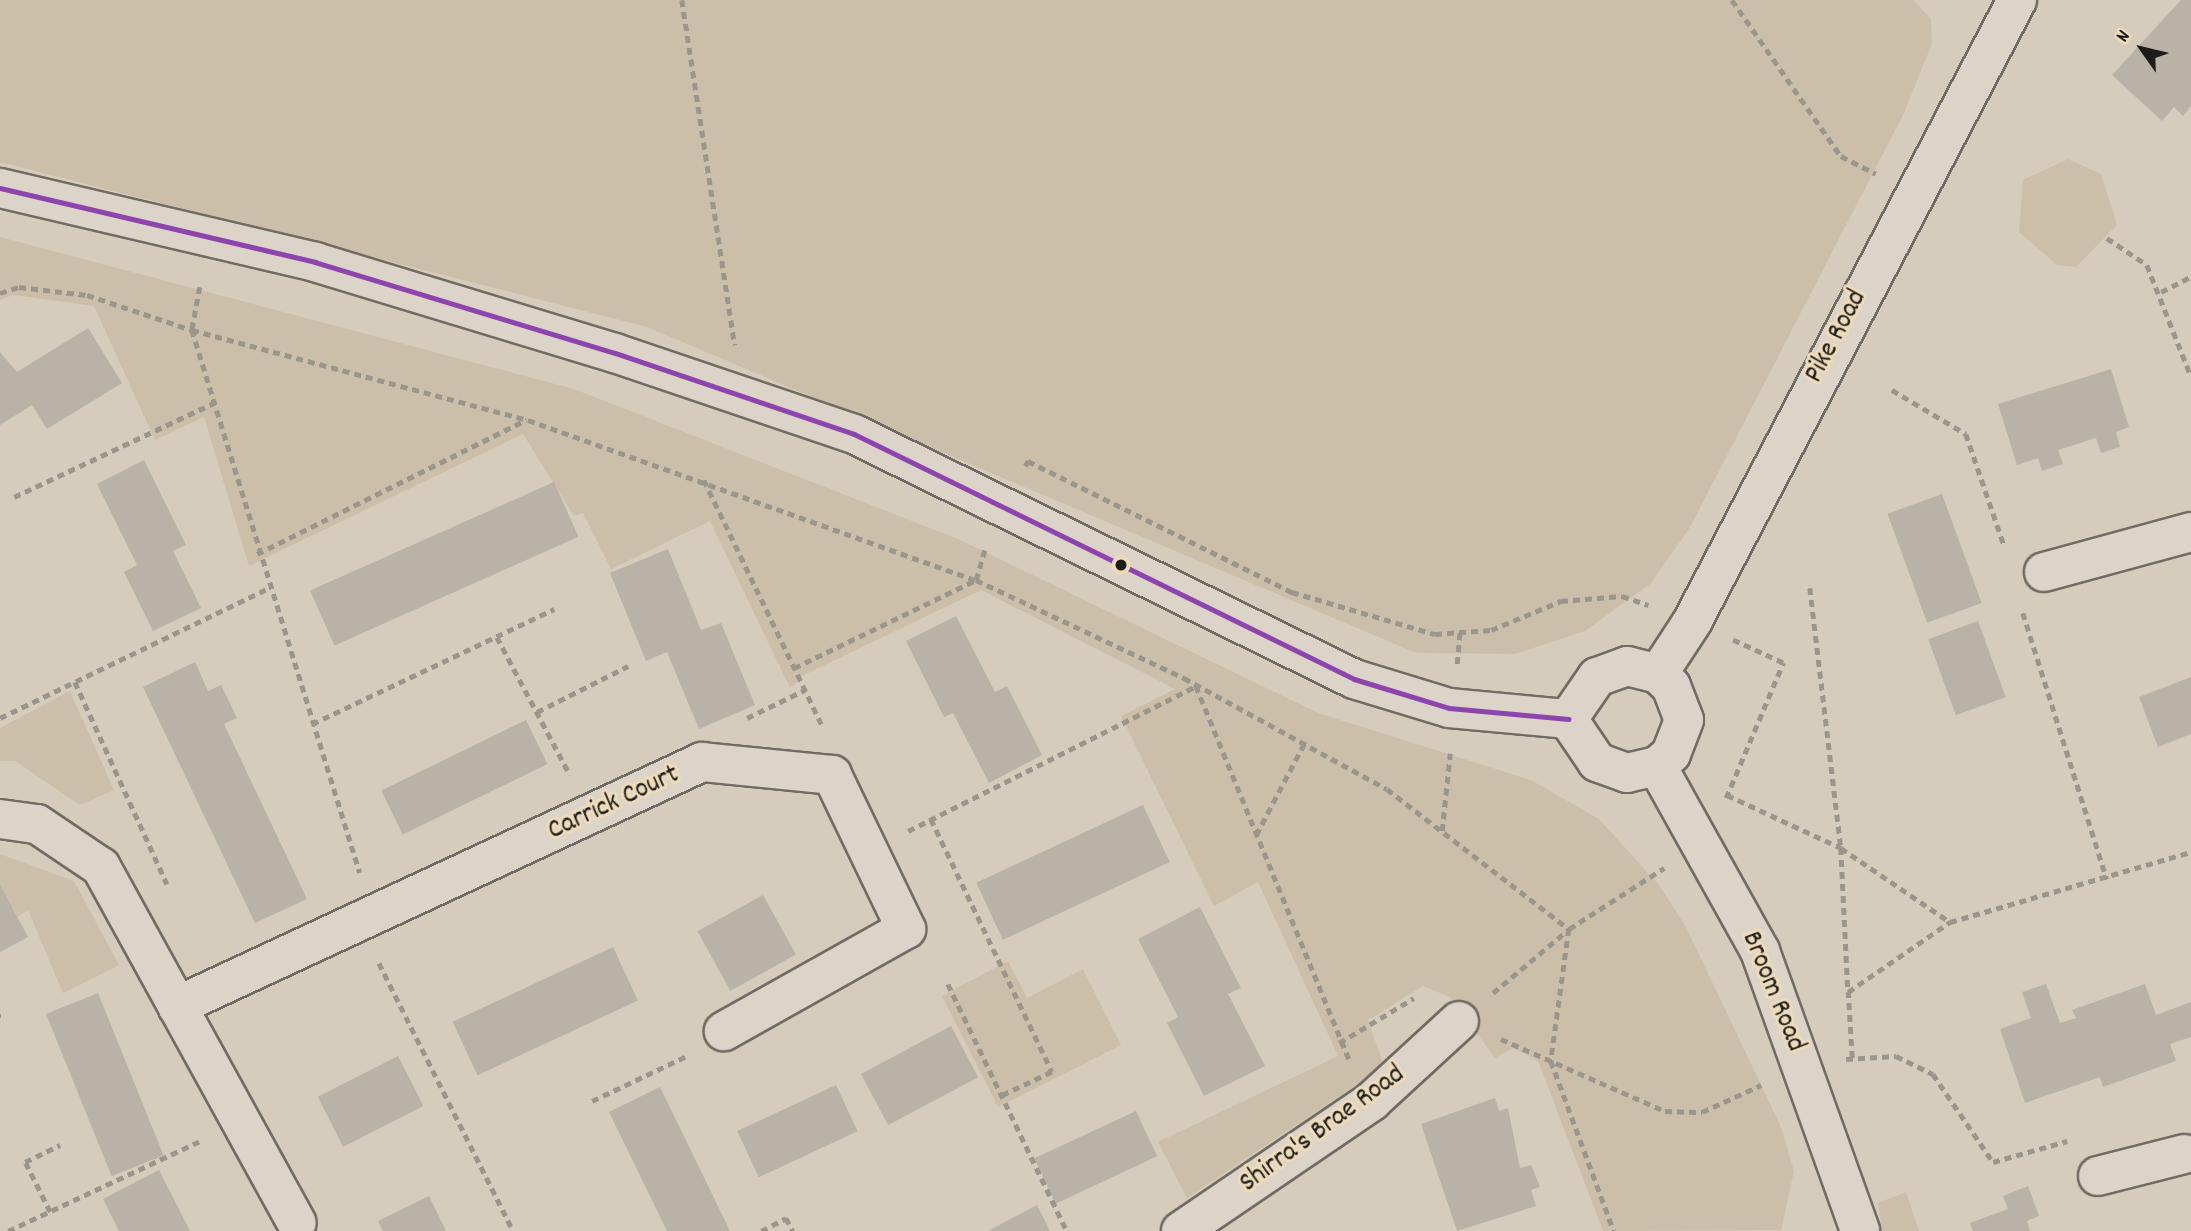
<!DOCTYPE html>
<html>
<head>
<meta charset="utf-8">
<style>
	body { margin:0 }
	#map { position:relative; width:2191px; height:1231px; overflow:hidden; background:#d6ccbb; font-family:Dekko,sans-serif }
	div>[style] { position:absolute }
	[style*='--x'] { left:calc(var(--x)*1px); top:calc(var(--y)*1px); width:calc(var(--w)*1px); rotate:calc(var(--a)*1deg) }
	.green>* { inset:0; background:#ccbfa9 }
	.building>* { inset:0; background:#b9b2a6; transform-origin:0 0 }
	.path>* { height:4.5px; margin-top:-2.25px; transform-origin:0; background:repeating-linear-gradient(90deg,#9a968c 0 7px,transparent 0 12px) }
	.roads { filter:drop-shadow(2px 0 #706b64) drop-shadow(-2px 0 #706b64) drop-shadow(0 2px #706b64) drop-shadow(0 -2px #706b64) }
	.minor>* { height:38px; margin:-19px; padding:0 19px; transform-origin:19px; border-radius:19px; background:#dcd4c8 }
	.bus-1>* { height:5px; margin:-2.5px; padding:0 2.5px; transform-origin:2.5px; border-radius:2.5px; background:#8e44ad }
	.dots>* { width:19px; height:19px; translate:-50% -50%; box-sizing:border-box; border:4px solid #eedbb9; border-radius:50% }
	span { translate:-50% -50%; white-space:nowrap; text-align:center; line-height:1.15; -webkit-text-stroke:6px #eedbb9; paint-order:stroke }
	.street-label { font-size:28px; color:#1c1c1c }
	.north { position:absolute; left:2107px; top:14px; width:70px; height:70px; -webkit-text-stroke:5px #eedbb9; paint-order:stroke; rotate:304deg; font-size:19px; font-weight:700; line-height:28px; text-align:center; color:#1c1c1c }
	.north::after { content:''; display:block; margin:auto; width:24px; height:32px; background:#1c1c1c; clip-path:polygon(50% 0,100% 100%,50% 72%,0 100%) }
</style>
</head>
<body>
<div id="map">
	<div class="green">
		<div style="clip-path:polygon(0 0,1913px 0,1931px 19px,1932px 44px,1903px 115px,1689px 529px,1650px 584px,1585px 631px,1515px 654px,1416px 653px,647px 327px,0 162px)"></div>
		<div style="clip-path:polygon(2068px 159px,2101px 174px,2117px 225px,2076px 267px,2057px 265px,2019px 232px,2023px 180px)"></div>
		<div style="clip-path:polygon(0 237px,574px 389px,958px 539px,1318px 713px,1531px 780px,1599px 819px,1659px 885px,1686px 927px,1781px 1127px,1794px 1171px,1781px 1230px,1603px 1231px,1538px 1061px,1513px 1048px,1495px 1058px,1450px 997px,1423px 986px,1368px 1020px,1384px 1066px,1187px 1198px,1158px 1142px,1338px 1056px,1258px 882px,1214px 906px,1121px 716px,1175px 689px,981px 590px,804px 675px,790px 688px,710px 521px,611px 569px,583px 513px,574px 516px,523px 434px,249px 566px,204px 417px,155px 440px,94px 306px,13px 295px,0 300px)"></div>
		<div style="clip-path:polygon(70px 691px,114px 790px,80px 805px,15px 761px,0 761px,0 728px)"></div>
		<div style="clip-path:polygon(0 854px,74px 881px,119px 965px,63px 993px,28px 910px,18px 917px,0 884px)"></div>
		<div style="clip-path:polygon(1008px 961px,1027px 998px,1083px 969px,1121px 1045px,998px 1107px,942px 996px)"></div>
		<div style="clip-path:polygon(1906px 1192px,1919px 1231px,1882px 1231px,1878px 1203px)"></div>
	</div>
	<div class="building">
		<div style="clip-path:polygon(2181px 0,2191px 0,2191px 106px,2183px 116px,2174px 107px,2162px 121px,2112px 75px)"></div>
		<div style="clip-path:polygon(88px 328px,122px 383px,47px 429px,32px 405px,0 425px,0 352px,17px 372px)"></div>
		<div style="clip-path:polygon(2111px 369px,2129px 427px,2116px 432px,2120px 447px,2101px 453px,2096px 438px,2058px 450px,2063px 464px,2042px 471px,2038px 458px,2017px 465px,1998px 404px)"></div>
		<div style="clip-path:polygon(144px 460px,186px 545px,173px 551px,201px 608px,153px 631px,124px 572px,137px 565px,97px 484px)"></div>
		<div style="left:554px;top:482px;width:60px;height:267px;rotate:66deg"></div>
		<div style="left:1942px;top:494px;width:116px;height:58px;rotate:70deg"></div>
		<div style="clip-path:polygon(668px 549px,701px 630px,721px 623px,755px 705px,699px 729px,667px 652px,646px 661px,610px 573px)"></div>
		<div style="clip-path:polygon(956px 616px,995px 692px,1007px 686px,1042px 755px,989px 783px,953px 713px,944px 717px,906px 641px)"></div>
		<div style="left:1978px;top:621px;width:81px;height:53px;rotate:70deg"></div>
		<div style="clip-path:polygon(195px 662px,208px 691px,221px 685px,237px 718px,224px 724px,307px 899px,255px 923px,143px 687px)"></div>
		<div style="clip-path:polygon(2191px 677px,2191px 734px,2158px 747px,2139px 697px)"></div>
		<div style="left:526px;top:720px;width:49px;height:161px;rotate:64deg"></div>
		<div style="left:1143px;top:805px;width:63px;height:184px;rotate:65deg"></div>
		<div style="clip-path:polygon(0 884px,28px 937px,0 952px)"></div>
		<div style="left:763px;top:895px;width:68px;height:75px;rotate:61deg"></div>
		<div style="clip-path:polygon(1200px 907px,1241px 988px,1228px 994px,1265px 1066px,1204px 1096px,1167px 1023px,1178px 1017px,1138px 939px)"></div>
		<div style="left:613px;top:947px;width:59px;height:177px;rotate:65deg"></div>
		<div style="clip-path:polygon(2046px 984px,2060px 1023px,2076px 1018px,2072px 1010px,2145px 984px,2156px 1015px,2191px 1002px,2191px 1037px,2170px 1044px,2176px 1061px,2103px 1087px,2100px 1077px,2025px 1103px,2000px 1029px,2031px 1018px,2022px 992px)"></div>
		<div style="left:98px;top:993px;width:175px;height:56px;rotate:68deg"></div>
		<div style="left:951px;top:1026px;width:58px;height:102px;rotate:62deg"></div>
		<div style="left:398px;top:1056px;width:56px;height:90px;rotate:63deg"></div>
		<div style="left:836px;top:1085px;width:51px;height:109px;rotate:65deg"></div>
		<div style="clip-path:polygon(660px 1087px,730px 1231px,667px 1231px,609px 1112px)"></div>
		<div style="clip-path:polygon(1495px 1098px,1499px 1111px,1508px 1108px,1520px 1168px,1531px 1165px,1540px 1187px,1531px 1190px,1536px 1206px,1457px 1231px,1421px 1124px)"></div>
		<div style="left:1136px;top:1111px;width:50px;height:112px;rotate:65deg"></div>
		<div style="clip-path:polygon(159px 1170px,190px 1231px,119px 1231px,103px 1199px)"></div>
		<div style="clip-path:polygon(2028px 1186px,2039px 1216px,2027px 1221px,2030px 1231px,1973px 1231px,1970px 1223px,2008px 1209px,2003px 1196px)"></div>
		<div style="clip-path:polygon(429px 1196px,446px 1231px,383px 1231px,378px 1221px)"></div>
		<div style="clip-path:polygon(1037px 1205px,1050px 1231px,988px 1231px)"></div>
	</div>
	<div class="path">
		<div style="--x:682;--y:0;--w:349;--a:81.3"></div>
		<div style="--x:1732;--y:0;--w:190;--a:55.1"></div>
		<div style="--x:1841;--y:156;--w:39;--a:27"></div>
		<div style="--x:2107;--y:238;--w:48;--a:34"></div>
		<div style="--x:2147;--y:265;--w:119;--a:68.4"></div>
		<div style="--x:200;--y:287;--w:44;--a:100.5"></div>
		<div style="--x:192;--y:330;--w:568;--a:72.81"></div>
		<div style="--x:2161;--y:292;--w:34;--a:-27"></div>
		<div style="--x:0;--y:293;--w:20;--a:-18"></div>
		<div style="--x:19;--y:287;--w:68;--a:6.7"></div>
		<div style="--x:87;--y:295;--w:111;--a:18.4"></div>
		<div style="--x:192;--y:330;--w:348;--a:15"></div>
		<div style="--x:528;--y:420;--w:476;--a:19.7"></div>
		<div style="--x:976;--y:580;--w:33;--a:-74"></div>
		<div style="--x:1892;--y:390;--w:86;--a:30.7"></div>
		<div style="--x:1966;--y:434;--w:120;--a:71.1"></div>
		<div style="--x:1025;--y:466;--w:6;--a:-59"></div>
		<div style="--x:1028;--y:461;--w:295;--a:26.4"></div>
		<div style="--x:1292;--y:592;--w:149;--a:16.4"></div>
		<div style="--x:1435;--y:634;--w:56;--a:-4.1"></div>
		<div style="--x:1491;--y:630;--w:76;--a:-22.5"></div>
		<div style="--x:1561;--y:601;--w:61;--a:-4.7"></div>
		<div style="--x:1622;--y:596;--w:28;--a:19"></div>
		<div style="--x:704;--y:480;--w:274;--a:64.3"></div>
		<div style="--x:14;--y:497;--w:221;--a:-25.2"></div>
		<div style="--x:257;--y:554;--w:301;--a:-26.5"></div>
		<div style="--x:1810;--y:588;--w:262;--a:83.2"></div>
		<div style="--x:1841;--y:848;--w:144;--a:87.2"></div>
		<div style="--x:2023;--y:613;--w:279;--a:72.5"></div>
		<div style="--x:497;--y:637;--w:156;--a:62.1"></div>
		<div style="--x:1457;--y:664;--w:32;--a:-85"></div>
		<div style="--x:794;--y:668;--w:202;--a:-25.8"></div>
		<div style="--x:976;--y:580;--w:230;--a:25.2"></div>
		<div style="--x:1184;--y:678;--w:231;--a:28.7"></div>
		<div style="--x:1387;--y:789;--w:230;--a:37.6"></div>
		<div style="--x:1569;--y:929;--w:133;--a:97.8"></div>
		<div style="--x:1551;--y:1061;--w:181;--a:69.7"></div>
		<div style="--x:75;--y:682;--w:222;--a:65.5"></div>
		<div style="--x:537;--y:712;--w:102;--a:-26.8"></div>
		<div style="--x:0;--y:718;--w:299;--a:-25.8"></div>
		<div style="--x:747;--y:718;--w:64;--a:-25.8"></div>
		<div style="--x:312;--y:724;--w:268;--a:-25.4"></div>
		<div style="--x:1727;--y:795;--w:126;--a:24.9"></div>
		<div style="--x:1841;--y:848;--w:132;--a:34.2"></div>
		<div style="--x:1726;--y:798;--w:147;--a:-67.1"></div>
		<div style="--x:1783;--y:663;--w:55;--a:-155.3"></div>
		<div style="--x:931;--y:819;--w:280;--a:64.4"></div>
		<div style="--x:1052;--y:1072;--w:56;--a:154.8"></div>
		<div style="--x:908;--y:831;--w:322;--a:-26.7"></div>
		<div style="--x:1196;--y:686;--w:406;--a:67.7"></div>
		<div style="--x:1442;--y:831;--w:78;--a:-84.1"></div>
		<div style="--x:1256;--y:835;--w:103;--a:-62.2"></div>
		<div style="--x:379;--y:963;--w:300;--a:63.4"></div>
		<div style="--x:948;--y:984;--w:274;--a:64.3"></div>
		<div style="--x:1493;--y:993;--w:99;--a:-40.1"></div>
		<div style="--x:1569;--y:929;--w:113;--a:-32.7"></div>
		<div style="--x:0;--y:1016;--w:1;--a:0"></div>
		<div style="--x:1501;--y:1039;--w:179;--a:23.7"></div>
		<div style="--x:1665;--y:1111;--w:37;--a:2"></div>
		<div style="--x:1702;--y:1112;--w:65;--a:-24.6"></div>
		<div style="--x:1339;--y:1043;--w:87;--a:-31"></div>
		<div style="--x:1852;--y:1058;--w:66;--a:-93.5"></div>
		<div style="--x:1848;--y:992;--w:124;--a:-34.5"></div>
		<div style="--x:1950;--y:922;--w:251;--a:-16.2"></div>
		<div style="--x:1846;--y:1059;--w:50;--a:-3.4"></div>
		<div style="--x:1896;--y:1056;--w:41;--a:25.9"></div>
		<div style="--x:1933;--y:1074;--w:107;--a:55.7"></div>
		<div style="--x:1993;--y:1162;--w:77;--a:-15.8"></div>
		<div style="--x:592;--y:1101;--w:107;--a:-25.4"></div>
		<div style="--x:50;--y:1212;--w:56;--a:-116.6"></div>
		<div style="--x:25;--y:1162;--w:39;--a:-26"></div>
		<div style="--x:8;--y:1231;--w:212;--a:-25.1"></div>
		<div style="--x:761;--y:1231;--w:28;--a:-27"></div>
		<div style="--x:786;--y:1218;--w:15;--a:62"></div>
	</div>
	<div class="roads">
		<div class="minor">
			<div style="--x:0;--y:188;--w:324;--a:13.2"></div>
			<div style="--x:315;--y:262;--w:313;--a:16.9"></div>
			<div style="--x:615;--y:353;--w:252;--a:18.7"></div>
			<div style="--x:854;--y:434;--w:557;--a:26.1"></div>
			<div style="--x:1354;--y:679;--w:99;--a:17"></div>
			<div style="--x:1449;--y:708;--w:120;--a:5.3"></div>
			<div style="--x:2044;--y:572;--w:152;--a:-15.2"></div>
			<div style="--x:1627;--y:666;--w:32;--a:14"></div>
			<div style="--x:1658;--y:674;--w:18;--a:43"></div>
			<div style="--x:1671;--y:686;--w:36;--a:69"></div>
			<div style="--x:1684;--y:720;--w:36;--a:111"></div>
			<div style="--x:1671;--y:754;--w:18;--a:139"></div>
			<div style="--x:1657;--y:766;--w:31;--a:167"></div>
			<div style="--x:1627;--y:773;--w:32;--a:-160"></div>
			<div style="--x:1597;--y:762;--w:52;--a:-124"></div>
			<div style="--x:1568;--y:719;--w:51;--a:-55.4"></div>
			<div style="--x:1597;--y:677;--w:32;--a:-20"></div>
			<div style="--x:1658;--y:674;--w:62;--a:-56.8"></div>
			<div style="--x:1692;--y:622;--w:702;--a:-62.41"></div>
			<div style="--x:1657;--y:766;--w:212;--a:60.9"></div>
			<div style="--x:1760;--y:951;--w:297;--a:70.3"></div>
			<div style="--x:0;--y:819;--w:37;--a:8"></div>
			<div style="--x:37;--y:824;--w:77;--a:33.9"></div>
			<div style="--x:101;--y:867;--w:406;--a:61.2"></div>
			<div style="--x:177;--y:1006;--w:579;--a:-24.93"></div>
			<div style="--x:702;--y:762;--w:131;--a:5.7"></div>
			<div style="--x:832;--y:775;--w:171;--a:64.3"></div>
			<div style="--x:906;--y:929;--w:209;--a:150.7"></div>
			<div style="--x:2098;--y:1176;--w:89;--a:-14.3"></div>
			<div style="--x:1181;--y:1231;--w:231;--a:-34.2"></div>
			<div style="--x:1372;--y:1101;--w:118;--a:-42.6"></div>
		</div>
	</div>
	<div class="bus-1">
		<div style="--x:0;--y:188;--w:324;--a:13.2"></div>
		<div style="--x:315;--y:262;--w:313;--a:16.9"></div>
		<div style="--x:615;--y:353;--w:252;--a:18.7"></div>
		<div style="--x:854;--y:434;--w:557;--a:26.1"></div>
		<div style="--x:1354;--y:679;--w:99;--a:17"></div>
		<div style="--x:1449;--y:708;--w:120;--a:5.3"></div>
	</div>
	<div class="dots">
		<div style="left:1121px;top:565px;background:#1c1c1c"></div>
	</div>
	<div class="street-label">
		<span style="left:1837px;top:337px;rotate:-62deg">Pike Road</span>
		<span style="left:614px;top:804px;rotate:-25deg">Carrick Court</span>
		<span style="left:1772px;top:992px;rotate:68deg">Broom Road</span>
		<span style="left:1323px;top:1130px;rotate:-36deg">Shirra's Brae Road</span>
	</div>
	<div class="north">N</div>
</div>
</body>
</html>
